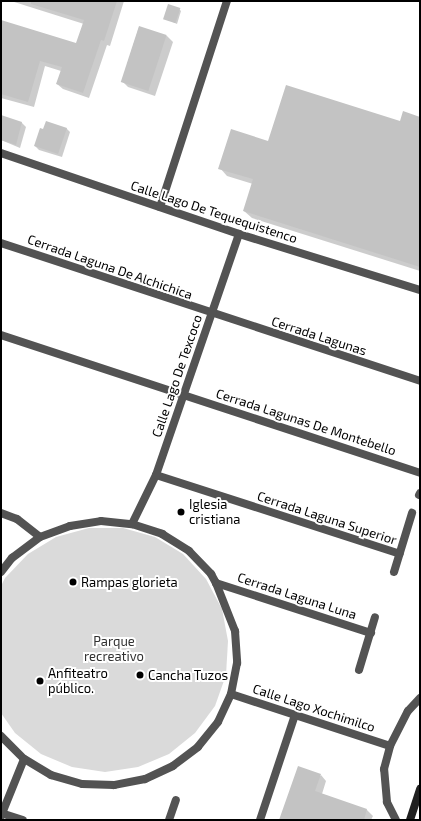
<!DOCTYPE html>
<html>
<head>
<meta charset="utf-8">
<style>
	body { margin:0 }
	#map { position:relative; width:421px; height:821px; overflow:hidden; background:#fff; font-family:"Exo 2",sans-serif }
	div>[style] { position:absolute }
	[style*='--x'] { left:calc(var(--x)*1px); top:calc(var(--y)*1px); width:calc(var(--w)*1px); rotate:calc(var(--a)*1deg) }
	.green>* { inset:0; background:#dadada }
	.shadow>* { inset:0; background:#0003 }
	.building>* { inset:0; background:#c3c3c3; transform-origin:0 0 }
	.street>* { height:8px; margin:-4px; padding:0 4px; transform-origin:4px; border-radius:4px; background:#535353 }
	.secondary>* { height:8px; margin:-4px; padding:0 4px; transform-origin:4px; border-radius:4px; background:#202020 }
	.dots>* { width:11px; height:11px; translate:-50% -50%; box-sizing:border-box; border:2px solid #fff; border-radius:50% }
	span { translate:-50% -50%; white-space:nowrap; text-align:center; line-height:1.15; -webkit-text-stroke:4px #fff; paint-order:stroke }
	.street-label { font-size:13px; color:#000 }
	.poi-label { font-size:13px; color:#000 }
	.left { translate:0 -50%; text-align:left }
	.park-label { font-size:13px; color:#313131 }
	.frame { position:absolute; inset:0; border:2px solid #000; pointer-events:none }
</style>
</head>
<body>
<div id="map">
	<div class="green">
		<div style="clip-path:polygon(89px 528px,123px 528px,155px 537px,183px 554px,206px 579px,222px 609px,228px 641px,226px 675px,215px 706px,195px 733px,169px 754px,138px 767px,105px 772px,72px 767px,41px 754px,15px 733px,1px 713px,1px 586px,5px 578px,28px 554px,56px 537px)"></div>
	</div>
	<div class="shadow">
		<div style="clip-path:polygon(11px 1px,124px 1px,110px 46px,107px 45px,89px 98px,63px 89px,57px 84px,61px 71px,45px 66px,34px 107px,1px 98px,1px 22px,77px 44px,84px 24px)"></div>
		<div style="clip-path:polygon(179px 9px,181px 11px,177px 24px,165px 18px)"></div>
		<div style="clip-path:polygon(139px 27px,167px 36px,173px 42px,155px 96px,128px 87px,122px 81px)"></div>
		<div style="clip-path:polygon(1px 116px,22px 123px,26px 127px,20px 148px,1px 140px)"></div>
		<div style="clip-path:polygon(420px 118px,420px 271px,252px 218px,244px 211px,253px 184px,227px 176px,220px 168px,269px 142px,400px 123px)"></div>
		<div style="clip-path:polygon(66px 128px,70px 132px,62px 157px,39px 150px,35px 146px)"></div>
		<div style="clip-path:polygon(321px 775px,326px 781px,322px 794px,367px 810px,373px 816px,371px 820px,280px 820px)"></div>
	</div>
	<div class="building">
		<div style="clip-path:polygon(31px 1px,117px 1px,104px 41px,101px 40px,83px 93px,56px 84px,62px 67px,40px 61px,28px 102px,1px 94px,1px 20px,76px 43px,84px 20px,31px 4px)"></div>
		<div style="left:168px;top:4px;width:13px;height:16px;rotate:18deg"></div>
		<div style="left:139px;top:26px;width:29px;height:59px;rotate:18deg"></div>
		<div style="clip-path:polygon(286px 85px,400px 121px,403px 111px,420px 117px,420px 267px,243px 211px,253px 179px,218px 169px,231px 129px,268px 141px)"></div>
		<div style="clip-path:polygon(1px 115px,22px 122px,16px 145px,1px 140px)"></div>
		<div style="clip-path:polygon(46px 121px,67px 128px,58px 154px,34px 146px,40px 128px,43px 129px)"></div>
		<div style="clip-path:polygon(298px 766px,321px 774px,315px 791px,367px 809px,364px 820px,279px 820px)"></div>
	</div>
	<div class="street">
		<div style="--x:1;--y:153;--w:251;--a:18.8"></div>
		<div style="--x:239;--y:234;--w:189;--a:17.2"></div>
		<div style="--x:160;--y:207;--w:217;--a:-72"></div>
		<div style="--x:1;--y:243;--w:441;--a:18.2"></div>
		<div style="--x:1;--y:335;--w:441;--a:18.2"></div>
		<div style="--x:156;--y:475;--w:256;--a:17.9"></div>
		<div style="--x:419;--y:495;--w:2;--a:-63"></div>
		<div style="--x:1;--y:513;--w:17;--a:21"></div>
		<div style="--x:17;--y:519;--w:29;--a:38"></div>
		<div style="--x:132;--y:524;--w:55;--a:-63.9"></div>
		<div style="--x:156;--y:475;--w:255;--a:-71"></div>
		<div style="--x:1;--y:572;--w:18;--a:-52"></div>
		<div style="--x:12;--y:558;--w:35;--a:-37"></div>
		<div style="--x:40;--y:537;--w:32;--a:-20"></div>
		<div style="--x:70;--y:526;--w:31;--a:-9"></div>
		<div style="--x:101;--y:521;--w:31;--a:6"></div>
		<div style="--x:132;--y:524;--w:32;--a:18"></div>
		<div style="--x:162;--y:534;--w:32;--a:32"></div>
		<div style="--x:189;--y:551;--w:32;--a:46"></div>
		<div style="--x:211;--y:574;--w:10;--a:61"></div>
		<div style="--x:216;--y:583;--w:52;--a:68.4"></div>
		<div style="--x:235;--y:631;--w:32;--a:86"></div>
		<div style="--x:237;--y:663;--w:32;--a:101"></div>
		<div style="--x:231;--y:694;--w:31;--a:115"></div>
		<div style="--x:218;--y:722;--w:32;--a:129"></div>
		<div style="--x:198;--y:747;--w:31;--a:143"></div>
		<div style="--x:173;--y:766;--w:31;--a:155"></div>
		<div style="--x:145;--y:779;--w:32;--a:169"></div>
		<div style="--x:114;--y:785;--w:32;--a:-178"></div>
		<div style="--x:82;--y:784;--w:32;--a:-164"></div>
		<div style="--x:51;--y:775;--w:31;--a:-149"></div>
		<div style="--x:24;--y:759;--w:33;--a:-135"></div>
		<div style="--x:394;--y:572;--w:62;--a:-73"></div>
		<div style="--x:216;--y:583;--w:163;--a:17.9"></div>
		<div style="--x:359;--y:670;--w:55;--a:-73.2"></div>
		<div style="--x:231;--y:694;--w:167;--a:18.1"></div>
		<div style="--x:1;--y:813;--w:23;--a:18"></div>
		<div style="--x:1;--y:816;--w:61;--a:-68"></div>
		<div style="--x:169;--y:820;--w:21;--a:-71"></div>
		<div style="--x:260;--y:820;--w:111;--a:-71.6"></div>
		<div style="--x:396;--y:820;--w:20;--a:-117"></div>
		<div style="--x:387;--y:802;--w:33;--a:-95"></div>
		<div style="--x:384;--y:769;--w:24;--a:-75"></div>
		<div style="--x:390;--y:746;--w:39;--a:-63"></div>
		<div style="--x:408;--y:711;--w:18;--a:-47"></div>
	</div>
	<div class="secondary">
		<div style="--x:410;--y:820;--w:33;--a:-72"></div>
	</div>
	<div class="dots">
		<div style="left:181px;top:512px;background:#000"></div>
		<div style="left:73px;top:582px;background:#000"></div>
		<div style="left:140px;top:675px;background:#000"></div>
		<div style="left:40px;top:681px;background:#000"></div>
	</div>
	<div class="street-label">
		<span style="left:214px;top:212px;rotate:18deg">Calle Lago De Tequequistenco</span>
		<span style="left:110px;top:267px;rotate:19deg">Cerrada Laguna De Alchichica</span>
		<span style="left:319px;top:336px;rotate:18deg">Cerrada Lagunas</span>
		<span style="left:177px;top:376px;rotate:-71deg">Calle Lago De Texcoco</span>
		<span style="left:306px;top:422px;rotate:18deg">Cerrada Lagunas De Montebello</span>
		<span style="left:327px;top:518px;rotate:18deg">Cerrada Laguna Superior</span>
		<span style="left:297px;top:596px;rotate:18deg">Cerrada Laguna Luna</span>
		<span style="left:314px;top:708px;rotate:18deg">Calle Lago Xochimilco</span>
	</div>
	<div class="poi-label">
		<span class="left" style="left:189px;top:512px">Iglesia<br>cristiana</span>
		<span class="left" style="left:81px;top:582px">Rampas glorieta</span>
		<span class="left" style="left:48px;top:681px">Anfiteatro<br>público.</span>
		<span class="left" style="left:148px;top:675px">Cancha Tuzos</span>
	</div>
	<div class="park-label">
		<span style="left:114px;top:649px">Parque<br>recreativo</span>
	</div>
	<div class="frame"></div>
</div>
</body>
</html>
